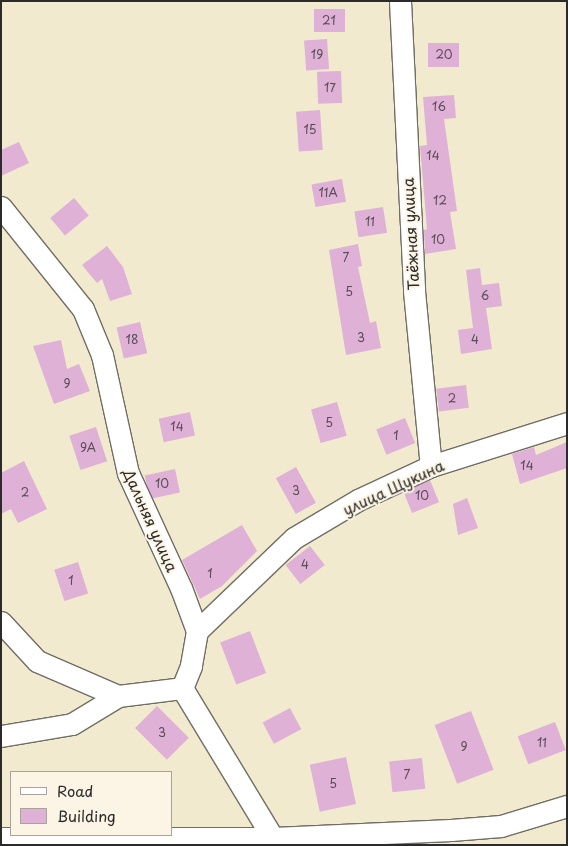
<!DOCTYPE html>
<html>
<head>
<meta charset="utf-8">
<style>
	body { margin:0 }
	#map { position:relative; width:568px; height:846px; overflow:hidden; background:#f1eacf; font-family:"Playpen Sans",sans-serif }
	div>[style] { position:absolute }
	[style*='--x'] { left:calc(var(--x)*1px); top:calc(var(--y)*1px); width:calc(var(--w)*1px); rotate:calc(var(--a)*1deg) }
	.building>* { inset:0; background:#dfb1d6; transform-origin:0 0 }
	.roads { filter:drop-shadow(1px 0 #706e64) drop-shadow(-1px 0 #706e64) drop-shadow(0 1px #706e64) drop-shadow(0 -1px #706e64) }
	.minor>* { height:21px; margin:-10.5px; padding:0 10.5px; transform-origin:10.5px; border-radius:10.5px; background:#fff }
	span { translate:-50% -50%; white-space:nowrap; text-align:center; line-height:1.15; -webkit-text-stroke:4px #fcf5e5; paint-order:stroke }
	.number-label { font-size:12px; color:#584c56 }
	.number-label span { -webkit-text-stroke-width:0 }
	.street-label { font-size:15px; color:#2b2b2b }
	.frame { position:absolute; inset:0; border:2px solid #2b2b2b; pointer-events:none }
	.legend { position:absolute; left:10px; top:771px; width:162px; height:65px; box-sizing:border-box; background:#fcf5e5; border:1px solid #a8a49b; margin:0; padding:6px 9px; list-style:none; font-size:15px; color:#2b2b2b }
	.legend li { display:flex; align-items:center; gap:10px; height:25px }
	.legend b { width:25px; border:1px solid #a8a49b }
</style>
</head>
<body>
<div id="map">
	<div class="building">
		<div style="left:314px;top:9px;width:31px;height:23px"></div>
		<div style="left:327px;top:39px;width:30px;height:23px;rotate:86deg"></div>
		<div style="left:428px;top:43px;width:31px;height:24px"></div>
		<div style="left:341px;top:71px;width:32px;height:24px;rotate:88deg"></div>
		<div style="clip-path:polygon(454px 95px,456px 118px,444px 119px,457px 211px,450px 212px,456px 249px,425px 254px,424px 230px,427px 229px,420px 146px,427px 145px,423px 97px)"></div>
		<div style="left:320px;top:110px;width:40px;height:24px;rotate:86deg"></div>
		<div style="clip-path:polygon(19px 142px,29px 163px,1px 176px,1px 150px)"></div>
		<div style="left:342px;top:179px;width:23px;height:31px;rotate:80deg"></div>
		<div style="left:74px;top:198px;width:23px;height:31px;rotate:50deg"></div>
		<div style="left:383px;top:207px;width:26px;height:29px;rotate:81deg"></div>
		<div style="clip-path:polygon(358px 244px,362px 266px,358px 267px,370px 323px,376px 321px,381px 348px,346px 355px,329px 250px)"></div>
		<div style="clip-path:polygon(107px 246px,123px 267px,132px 294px,110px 301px,102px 279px,97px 283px,82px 265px)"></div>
		<div style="clip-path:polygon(480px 268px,482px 285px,499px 283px,502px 306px,486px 308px,492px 349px,461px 354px,458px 330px,473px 328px,466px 270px)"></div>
		<div style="left:140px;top:322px;width:32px;height:24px;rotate:77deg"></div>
		<div style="clip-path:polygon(61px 340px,67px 369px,79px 364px,90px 391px,54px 404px,33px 346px)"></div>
		<div style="left:466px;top:385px;width:23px;height:30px;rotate:83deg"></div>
		<div style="left:337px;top:402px;width:35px;height:27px;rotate:74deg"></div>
		<div style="left:190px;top:412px;width:24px;height:32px;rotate:78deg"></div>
		<div style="left:405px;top:418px;width:27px;height:31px;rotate:68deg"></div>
		<div style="left:96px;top:427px;width:36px;height:28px;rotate:72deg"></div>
		<div style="clip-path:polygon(567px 442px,567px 468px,520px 484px,512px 454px,534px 447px,536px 455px)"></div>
		<div style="clip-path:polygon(24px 461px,47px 509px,18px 523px,11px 509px,1px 514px,1px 473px)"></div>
		<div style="left:296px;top:467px;width:41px;height:23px;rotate:61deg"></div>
		<div style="left:175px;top:469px;width:24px;height:31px;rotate:78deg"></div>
		<div style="left:430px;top:480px;width:24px;height:29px;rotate:68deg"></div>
		<div style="clip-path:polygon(467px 498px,478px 528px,458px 535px,453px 504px)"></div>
		<div style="clip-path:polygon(242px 525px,257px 551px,222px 586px,200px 599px,182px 560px)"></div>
		<div style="left:310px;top:546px;width:24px;height:31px;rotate:52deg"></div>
		<div style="left:78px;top:562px;width:33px;height:25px;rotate:72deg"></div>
		<div style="left:250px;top:631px;width:45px;height:32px;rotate:69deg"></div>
		<div style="left:157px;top:706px;width:45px;height:31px;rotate:45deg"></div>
		<div style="left:290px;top:708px;width:24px;height:31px;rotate:62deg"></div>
		<div style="left:471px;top:711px;width:63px;height:39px;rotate:69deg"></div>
		<div style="left:555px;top:722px;width:30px;height:40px;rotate:69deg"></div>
		<div style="left:346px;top:757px;width:48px;height:37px;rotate:78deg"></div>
		<div style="left:422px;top:758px;width:31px;height:33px;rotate:84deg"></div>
	</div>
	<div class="roads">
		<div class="minor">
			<div style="--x:400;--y:1;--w:290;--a:87.2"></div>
			<div style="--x:414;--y:291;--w:176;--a:84.5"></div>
			<div style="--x:1;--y:207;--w:131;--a:51.2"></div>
			<div style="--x:83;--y:309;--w:50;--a:67.6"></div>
			<div style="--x:102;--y:355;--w:121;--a:77.6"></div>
			<div style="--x:128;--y:473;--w:127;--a:65.3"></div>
			<div style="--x:181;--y:588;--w:46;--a:69.6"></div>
			<div style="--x:197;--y:631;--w:36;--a:100"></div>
			<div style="--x:191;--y:666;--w:24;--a:112"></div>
			<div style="--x:182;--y:688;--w:175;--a:58.8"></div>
			<div style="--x:1;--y:622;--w:53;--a:47.3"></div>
			<div style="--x:37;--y:661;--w:88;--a:23.4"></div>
			<div style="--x:118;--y:696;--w:64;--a:-7.1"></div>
			<div style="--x:197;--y:631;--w:134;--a:-43.8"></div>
			<div style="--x:294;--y:538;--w:74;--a:-30.7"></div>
			<div style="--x:358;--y:500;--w:81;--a:-25"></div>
			<div style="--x:431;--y:466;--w:143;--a:-17.5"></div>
			<div style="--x:1;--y:736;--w:72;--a:-9.6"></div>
			<div style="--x:72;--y:724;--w:54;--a:-31.3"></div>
			<div style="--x:1;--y:838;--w:272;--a:0"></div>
			<div style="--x:273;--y:838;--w:178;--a:-2.6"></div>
			<div style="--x:451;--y:830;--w:50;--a:-4.6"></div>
			<div style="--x:501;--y:826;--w:69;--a:-16.9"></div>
		</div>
	</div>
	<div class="number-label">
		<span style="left:329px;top:21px">21</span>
		<span style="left:317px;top:55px">19</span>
		<span style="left:444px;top:55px">20</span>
		<span style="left:330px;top:88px">17</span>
		<span style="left:439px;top:107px">16</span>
		<span style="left:310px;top:130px">15</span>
		<span style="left:433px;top:156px">14</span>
		<span style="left:328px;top:193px">11А</span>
		<span style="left:440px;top:201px">12</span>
		<span style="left:370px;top:222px">11</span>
		<span style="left:438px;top:240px">10</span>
		<span style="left:346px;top:258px">7</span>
		<span style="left:349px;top:292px">5</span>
		<span style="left:485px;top:296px">6</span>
		<span style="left:361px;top:338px">3</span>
		<span style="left:132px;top:340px">18</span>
		<span style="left:475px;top:340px">4</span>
		<span style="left:67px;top:384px">9</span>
		<span style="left:452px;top:399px">2</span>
		<span style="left:329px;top:423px">5</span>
		<span style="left:177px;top:427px">14</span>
		<span style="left:396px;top:436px">1</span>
		<span style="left:88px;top:448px">9А</span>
		<span style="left:527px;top:466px">14</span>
		<span style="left:162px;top:484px">10</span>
		<span style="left:296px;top:491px">3</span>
		<span style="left:25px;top:493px">2</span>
		<span style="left:422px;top:496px">10</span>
		<span style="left:305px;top:565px">4</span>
		<span style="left:210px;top:574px">1</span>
		<span style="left:71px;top:581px">1</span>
		<span style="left:162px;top:733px">3</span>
		<span style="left:542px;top:743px">11</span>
		<span style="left:464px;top:747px">9</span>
		<span style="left:407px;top:775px">7</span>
		<span style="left:333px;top:784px">5</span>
	</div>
	<div class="street-label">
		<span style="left:410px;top:234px;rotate:-93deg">Таёжная улица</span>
		<span style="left:393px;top:487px;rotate:-25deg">улица Щукина</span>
		<span style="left:151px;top:520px;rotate:66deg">Дальняя улица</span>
	</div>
	<div class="frame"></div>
	<ul class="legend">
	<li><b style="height:6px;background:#fff"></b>Road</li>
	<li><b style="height:14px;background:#dfb1d6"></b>Building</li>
	</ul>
</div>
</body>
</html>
